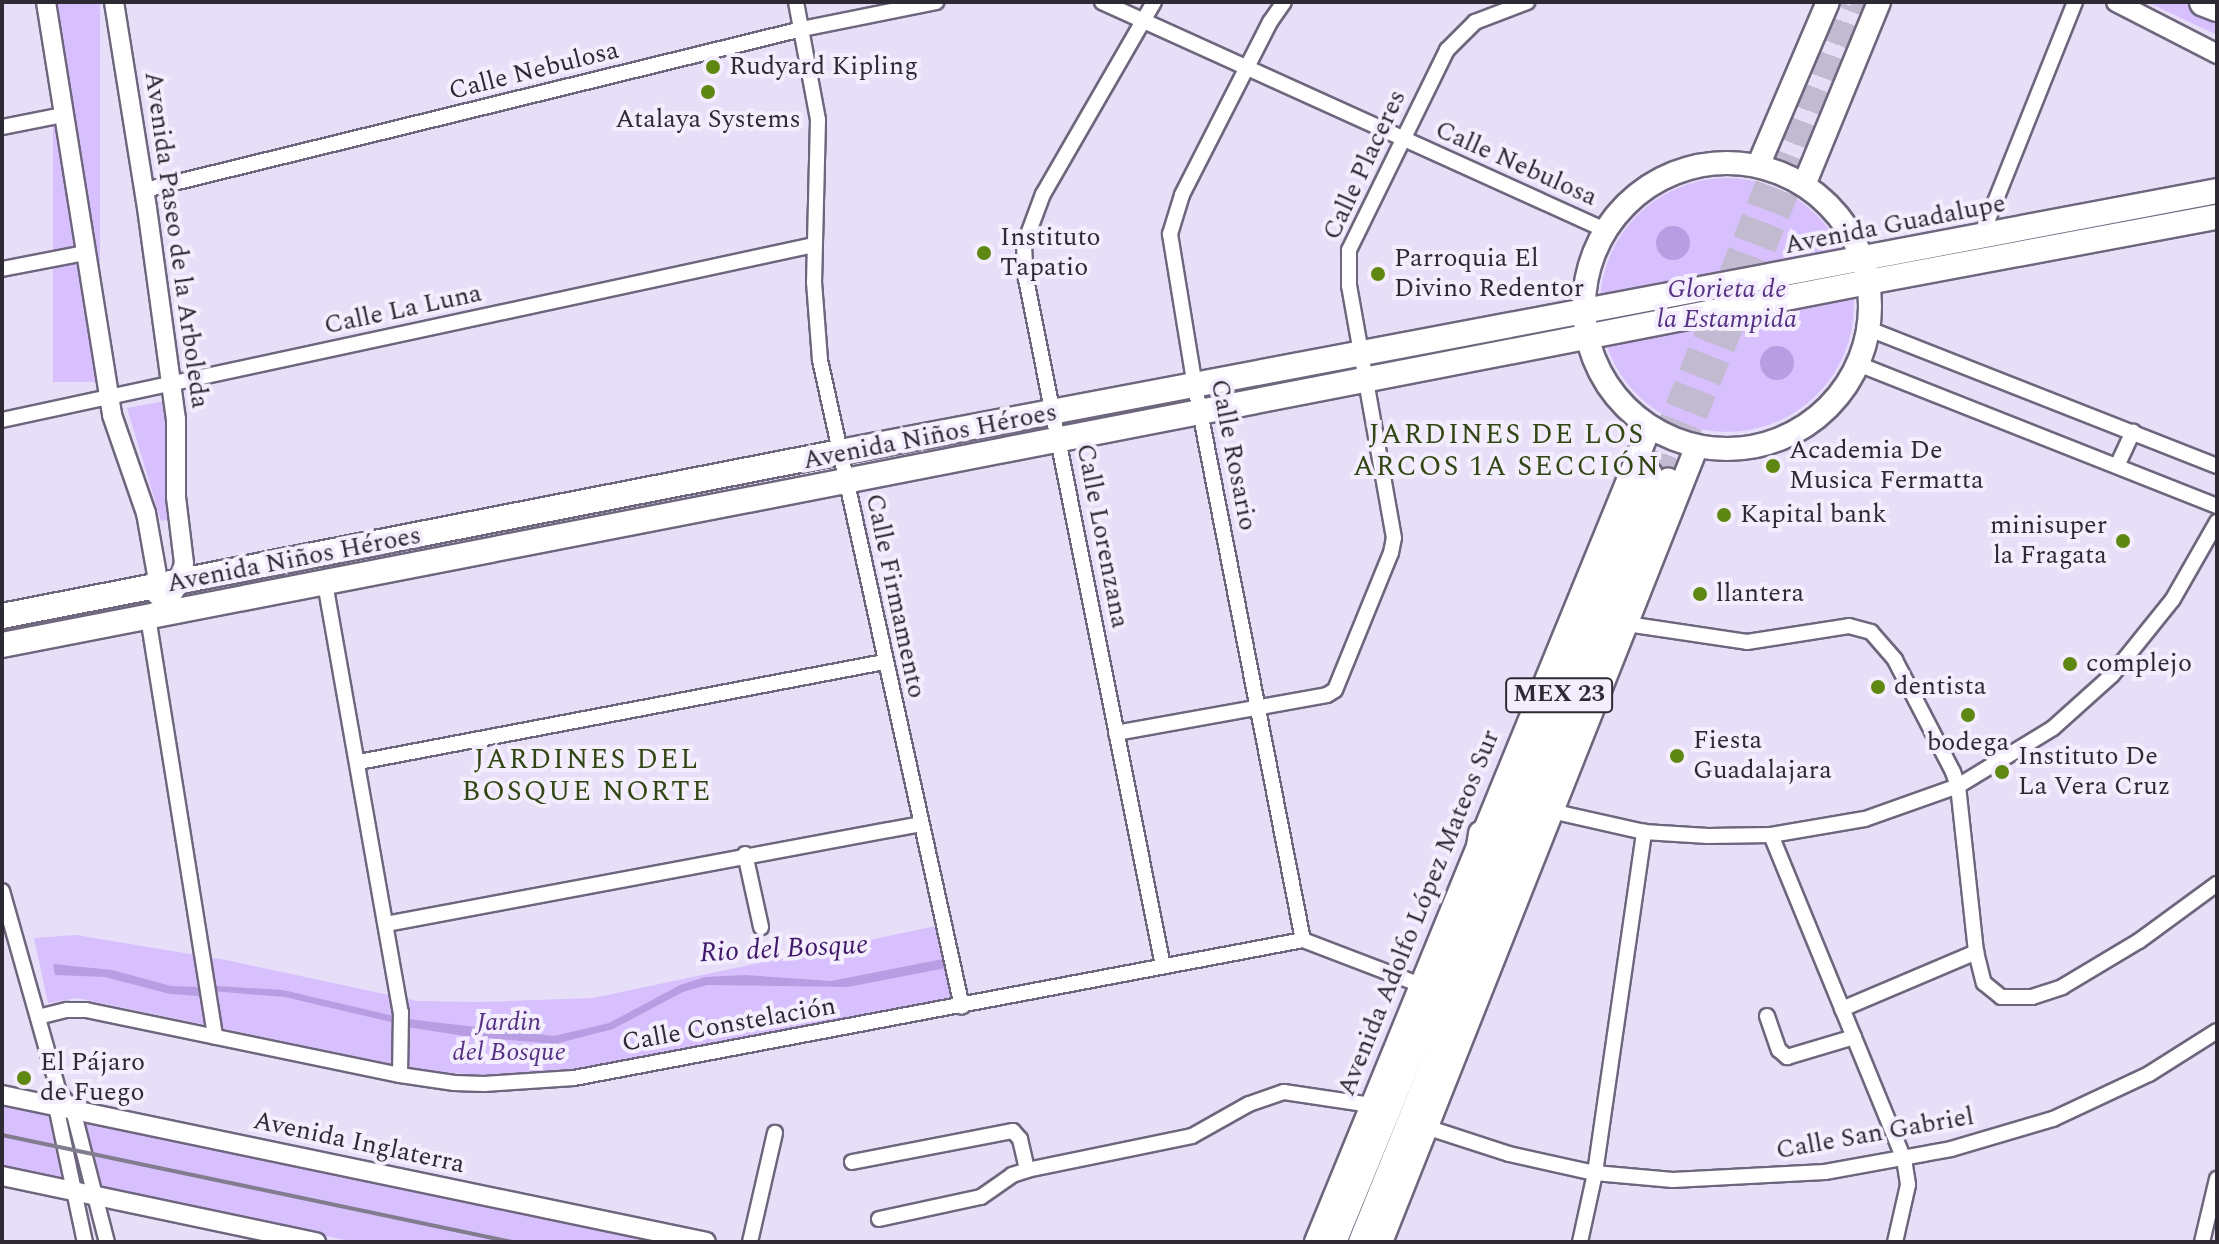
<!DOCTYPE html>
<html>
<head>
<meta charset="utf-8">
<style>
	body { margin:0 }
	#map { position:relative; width:2219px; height:1244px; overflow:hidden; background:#e7def8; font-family:Spectral,serif }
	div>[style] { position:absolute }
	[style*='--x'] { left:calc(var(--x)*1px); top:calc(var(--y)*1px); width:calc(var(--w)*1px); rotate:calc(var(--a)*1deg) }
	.green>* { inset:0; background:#d8c0fe; transform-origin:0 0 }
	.round { border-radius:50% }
	.water>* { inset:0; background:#b89de2 }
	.primary-tunnel>* { height:24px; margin-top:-12px; transform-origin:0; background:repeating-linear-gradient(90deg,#c2bad1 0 24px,transparent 0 36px) }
	.roads { filter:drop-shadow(2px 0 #6e667d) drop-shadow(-2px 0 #6e667d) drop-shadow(0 2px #6e667d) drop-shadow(0 -2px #6e667d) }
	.minor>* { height:14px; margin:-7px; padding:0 7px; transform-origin:7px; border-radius:7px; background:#fff }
	.tertiary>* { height:18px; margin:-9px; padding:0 9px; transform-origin:9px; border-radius:9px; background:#fff }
	.secondary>* { height:22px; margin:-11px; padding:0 11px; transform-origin:11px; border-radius:11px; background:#fff }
	.secondary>.ring { margin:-11px; padding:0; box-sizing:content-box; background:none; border:22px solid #fff; border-radius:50% }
	.primary>* { height:24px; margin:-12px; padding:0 12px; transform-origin:12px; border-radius:12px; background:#fff }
	.motorway>* { height:28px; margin:-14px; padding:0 14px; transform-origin:14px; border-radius:14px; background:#fff }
	.rail>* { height:4px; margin:-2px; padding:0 2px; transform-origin:2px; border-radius:2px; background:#827d8e }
	.dots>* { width:22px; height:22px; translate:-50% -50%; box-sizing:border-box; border:4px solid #f3edfd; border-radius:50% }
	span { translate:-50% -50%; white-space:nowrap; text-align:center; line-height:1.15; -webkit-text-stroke:8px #f3edfd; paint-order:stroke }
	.shield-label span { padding:2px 6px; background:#f3edfd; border:2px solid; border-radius:6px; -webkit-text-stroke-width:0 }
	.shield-label { font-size:24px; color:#2d2a34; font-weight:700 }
	.poi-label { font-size:26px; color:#2d2a34 }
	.left { translate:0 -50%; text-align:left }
	.right { translate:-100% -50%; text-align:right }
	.street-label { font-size:26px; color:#2d2a34 }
	.park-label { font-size:26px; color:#573284; font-style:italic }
	.neighbourhood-label { font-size:28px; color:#314612; letter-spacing:2px }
	.water-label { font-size:28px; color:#401869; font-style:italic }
	.frame { position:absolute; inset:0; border:4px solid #2d2a34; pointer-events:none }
</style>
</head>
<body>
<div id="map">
	<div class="green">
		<div style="left:53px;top:2px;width:47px;height:380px"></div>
		<div style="clip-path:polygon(2147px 2px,2217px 2px,2217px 35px)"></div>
		<div class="round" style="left:1600px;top:178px;width:254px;height:254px"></div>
		<div style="clip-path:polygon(165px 401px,171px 519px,161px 521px,127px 408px)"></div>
		<div style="clip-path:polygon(936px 926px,961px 997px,560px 1072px,508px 1076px,431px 1072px,77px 998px,48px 1003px,34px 938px,76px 935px,226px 960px,417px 1001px,480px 1002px,593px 998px)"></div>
		<div style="clip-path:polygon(2px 1105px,660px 1242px,354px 1242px,2px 1167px)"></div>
	</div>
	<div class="water">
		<div class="round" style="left:1656px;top:226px;width:34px;height:34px"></div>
		<div class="round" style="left:1760px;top:346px;width:34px;height:34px"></div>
		<div style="clip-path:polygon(943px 959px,946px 968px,848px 987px,707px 985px,683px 992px,613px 1029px,555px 1044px,464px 1036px,407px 1027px,404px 1022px,408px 1019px,554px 1036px,609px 1023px,680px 985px,705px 977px,745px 975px,831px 981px)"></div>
		<div style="clip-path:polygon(53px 964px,112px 970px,171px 986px,199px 987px,203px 991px,199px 996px,170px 994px,105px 977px,55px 975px)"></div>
		<div style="clip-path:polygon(216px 986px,283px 990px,398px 1017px,399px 1024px,285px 997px,211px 991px)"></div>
	</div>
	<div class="primary-tunnel">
		<div style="--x:1650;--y:474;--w:509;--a:-67.97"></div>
		<div style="--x:1668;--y:481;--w:518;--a:-67.64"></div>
	</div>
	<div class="roads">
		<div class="minor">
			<div style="--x:796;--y:2;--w:120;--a:79.4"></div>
			<div style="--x:818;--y:120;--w:162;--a:91.4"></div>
			<div style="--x:814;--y:282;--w:78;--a:85.6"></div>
			<div style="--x:820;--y:360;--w:662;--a:77.62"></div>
			<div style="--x:1102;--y:2;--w:552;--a:24.38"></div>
			<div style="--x:1154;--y:2;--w:222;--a:120"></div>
			<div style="--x:1043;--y:194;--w:54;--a:110.4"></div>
			<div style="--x:1024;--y:245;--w:34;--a:87"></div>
			<div style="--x:1026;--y:279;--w:701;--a:78.72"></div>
			<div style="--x:1284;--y:2;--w:24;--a:125"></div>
			<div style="--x:1270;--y:22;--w:194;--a:117"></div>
			<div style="--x:1182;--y:195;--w:41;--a:107.1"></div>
			<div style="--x:1170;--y:234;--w:154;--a:80.7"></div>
			<div style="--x:1195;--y:386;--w:564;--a:78.97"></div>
			<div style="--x:2;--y:127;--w:62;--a:-11.1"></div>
			<div style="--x:145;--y:190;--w:676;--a:-13.77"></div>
			<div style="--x:802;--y:29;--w:137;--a:-11.4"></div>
			<div style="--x:1981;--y:237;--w:253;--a:-68.2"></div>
			<div style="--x:2;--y:269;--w:85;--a:-10.9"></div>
			<div style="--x:1869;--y:329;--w:374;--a:21.5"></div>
			<div style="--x:1858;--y:364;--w:386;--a:21.6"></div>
			<div style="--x:2;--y:420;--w:831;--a:-12.16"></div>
			<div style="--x:2117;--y:466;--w:38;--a:-65"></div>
			<div style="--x:325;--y:583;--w:436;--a:80"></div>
			<div style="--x:401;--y:1012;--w:63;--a:90.9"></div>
			<div style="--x:148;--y:617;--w:425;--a:80.9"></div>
			<div style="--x:1627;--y:624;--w:121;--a:8.5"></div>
			<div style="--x:1747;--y:642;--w:103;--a:-8.9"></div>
			<div style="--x:1849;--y:626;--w:23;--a:15"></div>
			<div style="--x:1871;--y:632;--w:37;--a:49"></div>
			<div style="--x:1895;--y:660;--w:126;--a:62.6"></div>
			<div style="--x:1953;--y:772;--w:15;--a:70"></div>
			<div style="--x:1958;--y:786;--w:167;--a:83.8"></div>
			<div style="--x:1976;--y:952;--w:32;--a:76"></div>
			<div style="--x:1984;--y:983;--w:22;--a:39"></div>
			<div style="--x:2001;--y:997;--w:31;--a:0"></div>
			<div style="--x:2032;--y:997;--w:32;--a:-18"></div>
			<div style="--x:2062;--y:987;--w:90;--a:-30.9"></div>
			<div style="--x:2139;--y:941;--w:97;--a:-36.2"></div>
			<div style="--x:1116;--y:733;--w:214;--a:-10.2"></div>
			<div style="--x:1327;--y:695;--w:9;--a:-32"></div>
			<div style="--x:1335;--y:690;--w:148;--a:-67.8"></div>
			<div style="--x:1391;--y:553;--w:15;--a:-79"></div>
			<div style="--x:1394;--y:538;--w:257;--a:-100.1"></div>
			<div style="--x:1349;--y:285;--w:35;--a:-90"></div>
			<div style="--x:1349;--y:250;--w:223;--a:-63.9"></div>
			<div style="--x:1447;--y:50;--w:40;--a:-45"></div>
			<div style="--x:1475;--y:22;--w:56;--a:-21"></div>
			<div style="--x:359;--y:762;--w:534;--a:-10.78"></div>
			<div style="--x:1551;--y:811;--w:95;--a:12.7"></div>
			<div style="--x:1644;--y:832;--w:64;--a:3.6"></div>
			<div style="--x:1708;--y:836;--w:63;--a:-0.9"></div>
			<div style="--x:1771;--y:835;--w:95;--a:-9.7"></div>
			<div style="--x:1865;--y:819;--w:99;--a:-19.5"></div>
			<div style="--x:1958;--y:786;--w:111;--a:-31.4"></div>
			<div style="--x:2053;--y:728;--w:79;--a:-41.9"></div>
			<div style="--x:2112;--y:675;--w:97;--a:-51.2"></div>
			<div style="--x:2173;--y:599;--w:89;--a:-60.3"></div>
			<div style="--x:1771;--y:835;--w:350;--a:67.7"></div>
			<div style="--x:1904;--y:1159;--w:26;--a:81"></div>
			<div style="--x:1908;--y:1185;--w:58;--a:102.8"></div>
			<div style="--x:745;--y:854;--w:75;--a:77.6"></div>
			<div style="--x:2;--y:891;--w:209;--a:74.2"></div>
			<div style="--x:59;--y:1092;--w:23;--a:52"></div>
			<div style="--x:73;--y:1110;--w:136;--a:75.6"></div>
			<div style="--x:386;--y:924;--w:544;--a:-10.59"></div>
			<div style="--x:1842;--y:1009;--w:146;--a:-23"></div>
			<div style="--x:1767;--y:1016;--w:36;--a:71"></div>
			<div style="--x:1779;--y:1050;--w:11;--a:41"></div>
			<div style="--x:1787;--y:1057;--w:70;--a:-16.6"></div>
			<div style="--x:38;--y:1017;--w:30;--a:-14"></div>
			<div style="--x:67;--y:1010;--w:19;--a:0"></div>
			<div style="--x:86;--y:1010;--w:321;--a:11.7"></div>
			<div style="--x:400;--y:1075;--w:55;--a:8.4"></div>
			<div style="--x:454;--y:1083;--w:30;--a:2"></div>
			<div style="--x:484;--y:1084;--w:90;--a:-3.8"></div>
			<div style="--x:574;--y:1078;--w:742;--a:-10.72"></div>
			<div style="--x:1303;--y:940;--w:126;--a:20.9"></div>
			<div style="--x:58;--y:1098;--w:8;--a:104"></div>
			<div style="--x:56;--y:1106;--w:139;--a:78"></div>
			<div style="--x:1426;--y:1127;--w:87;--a:18"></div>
			<div style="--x:1509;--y:1154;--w:88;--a:12.5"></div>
			<div style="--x:1595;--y:1173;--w:78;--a:5.1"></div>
			<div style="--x:1673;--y:1180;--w:152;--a:-3"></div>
			<div style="--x:1825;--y:1172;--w:128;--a:-10.3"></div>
			<div style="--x:1951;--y:1149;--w:106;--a:-16.4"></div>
			<div style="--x:2053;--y:1119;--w:106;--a:-25.1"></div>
			<div style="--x:2149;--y:1074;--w:80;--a:-32.3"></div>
			<div style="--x:852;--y:1162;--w:164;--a:-10.9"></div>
			<div style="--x:1013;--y:1131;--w:11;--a:49"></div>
			<div style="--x:1020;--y:1139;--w:32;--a:77"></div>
			<div style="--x:879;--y:1219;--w:104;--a:-12.2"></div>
			<div style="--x:981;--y:1197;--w:38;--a:-35"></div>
			<div style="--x:1012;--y:1175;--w:16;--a:-18"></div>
			<div style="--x:1027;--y:1170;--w:168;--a:-11.6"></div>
			<div style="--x:1192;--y:1136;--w:65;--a:-29.3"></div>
			<div style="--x:1249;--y:1104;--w:37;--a:-19"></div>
			<div style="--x:1284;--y:1092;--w:88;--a:8.5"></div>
			<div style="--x:750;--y:1242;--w:112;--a:-77.1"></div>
			<div style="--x:1580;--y:1242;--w:71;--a:-77.7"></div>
			<div style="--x:1595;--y:1173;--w:345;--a:-81.8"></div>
			<div style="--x:2202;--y:1242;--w:65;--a:-76.6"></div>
		</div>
		<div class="tertiary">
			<div style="--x:46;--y:2;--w:418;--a:80.9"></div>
			<div style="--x:112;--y:415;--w:104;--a:70.9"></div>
			<div style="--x:146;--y:513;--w:74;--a:79.9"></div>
			<div style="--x:159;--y:586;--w:9;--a:108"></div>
			<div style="--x:114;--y:2;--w:209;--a:80.9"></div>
			<div style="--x:147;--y:208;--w:213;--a:82.2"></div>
			<div style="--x:176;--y:419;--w:78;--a:90"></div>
			<div style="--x:176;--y:497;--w:66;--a:83.1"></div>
			<div style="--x:184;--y:563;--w:25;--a:106"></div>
			<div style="--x:177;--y:587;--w:19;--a:122"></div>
			<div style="--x:167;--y:603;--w:20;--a:143"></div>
			<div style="--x:2116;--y:2;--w:114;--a:27.2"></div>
			<div style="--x:2;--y:1095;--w:719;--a:11.79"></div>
			<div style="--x:2;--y:1176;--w:321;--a:11.9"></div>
		</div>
		<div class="secondary">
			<div class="ring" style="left:1584px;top:163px;width:264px;height:264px"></div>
			<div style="--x:1758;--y:166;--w:178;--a:-66.9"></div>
			<div style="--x:1804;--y:185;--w:198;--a:-67.7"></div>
			<div style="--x:1316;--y:1242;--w:881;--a:-67.72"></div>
			<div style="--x:1381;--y:1242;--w:856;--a:-68.35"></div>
		</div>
		<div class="primary">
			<div style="--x:2;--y:616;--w:854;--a:-11.07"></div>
			<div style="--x:840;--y:452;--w:1402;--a:-10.73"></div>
			<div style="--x:2;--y:645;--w:1901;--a:-11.01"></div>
			<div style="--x:1868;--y:282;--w:355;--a:-10.6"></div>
			<div style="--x:1474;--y:878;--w:45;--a:-81"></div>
			<div style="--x:1334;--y:1242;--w:830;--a:-67.63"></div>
			<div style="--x:1361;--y:1242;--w:821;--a:-68.03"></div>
		</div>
		<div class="motorway">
			<div style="--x:2204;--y:2;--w:14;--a:21"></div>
		</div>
	</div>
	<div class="rail">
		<div style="--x:2;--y:1135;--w:521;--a:11.85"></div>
	</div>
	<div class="dots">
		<div style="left:713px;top:67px;background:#5f8813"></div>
		<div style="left:708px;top:92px;background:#5f8813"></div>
		<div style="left:984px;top:253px;background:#5f8813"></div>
		<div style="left:1378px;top:274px;background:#5f8813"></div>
		<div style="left:1773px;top:466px;background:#5f8813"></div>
		<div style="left:1724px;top:515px;background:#5f8813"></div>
		<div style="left:2123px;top:541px;background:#5f8813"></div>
		<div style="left:1700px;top:594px;background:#5f8813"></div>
		<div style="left:2070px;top:664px;background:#5f8813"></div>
		<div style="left:1878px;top:687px;background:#5f8813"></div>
		<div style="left:1968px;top:715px;background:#5f8813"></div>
		<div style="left:1677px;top:756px;background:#5f8813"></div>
		<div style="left:2002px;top:772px;background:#5f8813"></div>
		<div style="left:24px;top:1078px;background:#5f8813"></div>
	</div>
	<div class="shield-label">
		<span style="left:1559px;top:695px">MEX 23</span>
	</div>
	<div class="poi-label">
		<span class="left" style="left:729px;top:67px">Rudyard Kipling</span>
		<span style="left:708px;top:120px">Atalaya Systems</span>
		<span class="left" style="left:1000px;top:253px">Instituto<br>Tapatio</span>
		<span class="left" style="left:1394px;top:274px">Parroquia El<br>Divino Redentor</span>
		<span class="left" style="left:1789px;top:466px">Academia De<br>Musica Fermatta</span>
		<span class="left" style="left:1740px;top:515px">Kapital bank</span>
		<span class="right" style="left:2107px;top:541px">minisuper<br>la Fragata</span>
		<span class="left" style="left:1716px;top:594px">llantera</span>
		<span class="left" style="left:2086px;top:664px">complejo</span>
		<span class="left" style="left:1894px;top:687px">dentista</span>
		<span class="left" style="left:1693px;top:756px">Fiesta<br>Guadalajara</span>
		<span style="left:1968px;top:743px">bodega</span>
		<span class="left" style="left:2018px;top:772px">Instituto De<br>La Vera Cruz</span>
		<span class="left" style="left:40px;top:1078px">El Pájaro<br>de Fuego</span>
	</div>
	<div class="street-label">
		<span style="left:534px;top:71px;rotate:-14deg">Calle Nebulosa</span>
		<span style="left:1516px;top:164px;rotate:24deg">Calle Nebulosa</span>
		<span style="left:1365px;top:165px;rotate:-65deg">Calle Placeres</span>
		<span style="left:1895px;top:225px;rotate:-11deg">Avenida Guadalupe</span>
		<span style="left:176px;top:240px;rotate:82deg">Avenida Paseo de la Arboleda</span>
		<span style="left:403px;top:310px;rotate:-12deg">Calle La Luna</span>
		<span style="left:930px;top:437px;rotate:-11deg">Avenida Niños Héroes</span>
		<span style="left:1233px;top:455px;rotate:79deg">Calle Rosario</span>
		<span style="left:1102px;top:536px;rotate:79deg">Calle Lorenzana</span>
		<span style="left:294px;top:560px;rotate:-11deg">Avenida Niños Héroes</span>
		<span style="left:895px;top:596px;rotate:78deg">Calle Firmamento</span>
		<span style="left:1419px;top:913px;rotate:-68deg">Avenida Adolfo López Mateos Sur</span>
		<span style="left:729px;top:1025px;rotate:-10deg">Calle Constelación</span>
		<span style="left:1875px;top:1134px;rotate:-10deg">Calle San Gabriel</span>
		<span style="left:359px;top:1143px;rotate:12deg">Avenida Inglaterra</span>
	</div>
	<div class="park-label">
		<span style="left:1727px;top:305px">Glorieta de<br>la Estampida</span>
		<span style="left:509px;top:1038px">Jardin<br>del Bosque</span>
	</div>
	<div class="neighbourhood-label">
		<span style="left:1507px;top:451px">JARDINES DE LOS<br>ARCOS 1A SECCIÓN</span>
		<span style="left:587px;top:776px">JARDINES DEL<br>BOSQUE NORTE</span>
	</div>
	<div class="water-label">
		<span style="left:784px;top:949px;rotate:-3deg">Rio del Bosque</span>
	</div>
	<div class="frame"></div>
</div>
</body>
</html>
